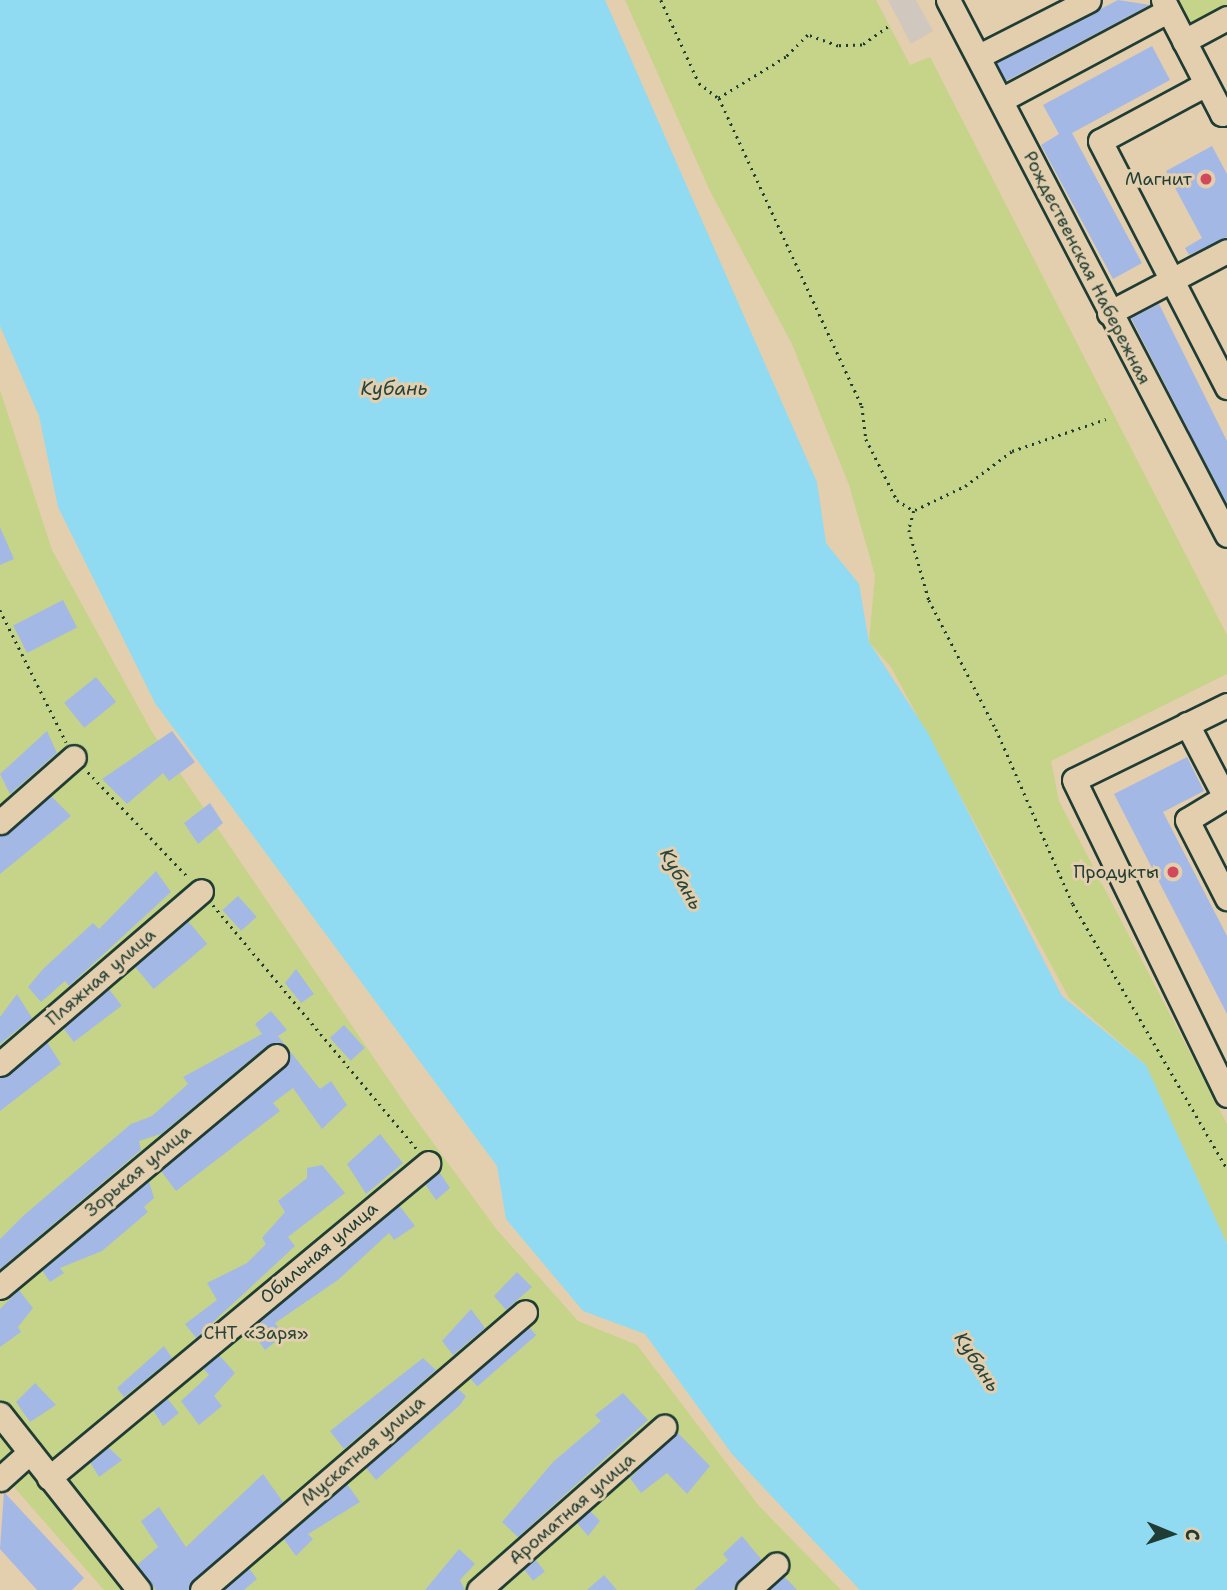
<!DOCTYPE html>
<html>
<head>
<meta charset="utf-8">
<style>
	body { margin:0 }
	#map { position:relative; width:1227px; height:1590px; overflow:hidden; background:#e3cead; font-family:"Shantell Sans",sans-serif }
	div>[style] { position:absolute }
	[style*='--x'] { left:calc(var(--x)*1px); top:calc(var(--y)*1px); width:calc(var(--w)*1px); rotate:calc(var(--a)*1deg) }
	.built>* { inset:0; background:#d0c7be }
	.green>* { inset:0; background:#c5d488 }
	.water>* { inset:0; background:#91dbf2 }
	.building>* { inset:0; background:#a4b8e6; transform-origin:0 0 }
	.path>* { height:2.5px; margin-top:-1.25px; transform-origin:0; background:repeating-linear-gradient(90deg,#1f3d34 0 2px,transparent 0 7px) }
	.roads { filter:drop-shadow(2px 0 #1f3d34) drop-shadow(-2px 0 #1f3d34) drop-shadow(0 2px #1f3d34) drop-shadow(0 -2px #1f3d34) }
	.minor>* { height:23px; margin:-11.5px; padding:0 11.5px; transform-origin:11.5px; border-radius:11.5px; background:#e3cead }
	.dots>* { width:19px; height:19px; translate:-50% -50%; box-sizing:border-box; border:4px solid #e3cead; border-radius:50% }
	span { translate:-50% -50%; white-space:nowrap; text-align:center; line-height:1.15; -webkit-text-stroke:6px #e3cead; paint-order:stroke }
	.poi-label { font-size:18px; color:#1f3d34 }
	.right { translate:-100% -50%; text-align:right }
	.street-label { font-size:18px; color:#1f3d34 }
	.park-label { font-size:18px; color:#274538 }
	.water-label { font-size:19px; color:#25453e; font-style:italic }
	.north { position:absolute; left:1136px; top:1499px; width:70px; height:70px; -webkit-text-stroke:5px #e3cead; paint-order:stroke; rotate:92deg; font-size:19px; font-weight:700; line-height:28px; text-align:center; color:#1f3d34 }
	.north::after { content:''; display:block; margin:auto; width:24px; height:32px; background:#1f3d34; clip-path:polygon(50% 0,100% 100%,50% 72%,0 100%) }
</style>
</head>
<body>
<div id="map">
	<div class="built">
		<div style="clip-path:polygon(888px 0,916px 0,933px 31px,911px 44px)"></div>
	</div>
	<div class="green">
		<div style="clip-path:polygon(625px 0,876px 0,910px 65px,930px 57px,1227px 635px,1227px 674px,1051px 761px,1059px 801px,1227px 1124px,1227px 1244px,1146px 1065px,1069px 998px,891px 667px,869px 642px,875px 575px,849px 485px,792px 344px,710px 191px)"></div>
		<div style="clip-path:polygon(1174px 0,1227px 0,1227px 9px,1188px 29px)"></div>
		<div style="clip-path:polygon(0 390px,52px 550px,152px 732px,412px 1114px,497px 1230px,578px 1321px,637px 1345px,759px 1506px,841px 1590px,104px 1590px,0 1471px)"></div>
	</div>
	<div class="water">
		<div style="clip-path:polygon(0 0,605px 0,817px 482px,826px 543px,859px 584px,869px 642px,928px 733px,1062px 996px,1146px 1065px,1227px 1244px,1227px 1590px,860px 1590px,732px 1454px,645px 1334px,583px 1311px,506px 1219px,497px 1166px,155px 703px,58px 507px,39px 416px,0 326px)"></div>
	</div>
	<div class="building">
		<div style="clip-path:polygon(1118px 0,1150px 5px,1006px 81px,997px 63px)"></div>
		<div style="clip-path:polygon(1152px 46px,1170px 80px,1072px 133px,1142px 263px,1113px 279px,1041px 145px,1059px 134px,1043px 105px)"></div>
		<div style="clip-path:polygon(1212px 146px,1227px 174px,1227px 237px,1189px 255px,1185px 248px,1202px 238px,1166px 171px)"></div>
		<div style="clip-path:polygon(1159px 304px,1227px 441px,1227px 505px,1131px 318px)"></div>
		<div style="clip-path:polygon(0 527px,14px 559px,0 565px)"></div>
		<div style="left:63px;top:600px;width:31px;height:56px;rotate:63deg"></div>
		<div style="left:96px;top:677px;width:32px;height:41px;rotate:51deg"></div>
		<div style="clip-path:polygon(47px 731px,57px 753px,10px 794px,0 774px)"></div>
		<div style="clip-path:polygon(172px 731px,195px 762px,169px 781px,163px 773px,127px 804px,102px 779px)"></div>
		<div style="clip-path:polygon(1187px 757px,1204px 791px,1163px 812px,1227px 936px,1227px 1014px,1114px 794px)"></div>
		<div style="clip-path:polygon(51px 796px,71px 816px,0 874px,0 836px)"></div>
		<div style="clip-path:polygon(210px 803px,223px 823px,198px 844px,184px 823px)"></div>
		<div style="clip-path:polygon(156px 871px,171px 892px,69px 986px,65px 981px,41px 1002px,28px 987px,43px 969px,93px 923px,99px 929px)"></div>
		<div style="left:238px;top:896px;width:28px;height:21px;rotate:48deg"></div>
		<div style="left:188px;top:921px;width:30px;height:70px;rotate:50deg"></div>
		<div style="clip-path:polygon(296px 969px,314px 994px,301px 1003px,285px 983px)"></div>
		<div style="left:109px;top:989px;width:21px;height:60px;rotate:53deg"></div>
		<div style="clip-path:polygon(17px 994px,32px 1018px,0 1044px,0 1017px)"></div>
		<div style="clip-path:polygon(271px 1011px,287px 1030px,278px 1036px,320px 1089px,331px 1081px,347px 1105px,322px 1129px,293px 1088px,273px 1103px,280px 1111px,176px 1191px,161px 1171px,289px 1061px,286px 1047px,268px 1045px,161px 1134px,139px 1141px,141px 1150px,0 1269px,0 1239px,23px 1216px,131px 1124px,152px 1116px,188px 1084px,183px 1077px,262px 1034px,255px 1024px)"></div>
		<div style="left:344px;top:1025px;width:31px;height:19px;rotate:48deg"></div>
		<div style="clip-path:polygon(47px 1042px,61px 1064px,0 1111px,0 1078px)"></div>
		<div style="clip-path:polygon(380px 1134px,403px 1163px,366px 1194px,347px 1164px)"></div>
		<div style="clip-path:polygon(322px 1165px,345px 1193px,288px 1237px,295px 1246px,196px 1338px,185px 1324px,217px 1300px,207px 1283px,247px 1263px,266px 1244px,262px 1238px,285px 1212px,278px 1201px,307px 1178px,307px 1168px)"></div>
		<div style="clip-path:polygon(440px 1173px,450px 1188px,436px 1200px,425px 1184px)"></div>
		<div style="clip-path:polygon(149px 1181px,154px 1198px,144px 1207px,148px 1212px,102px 1251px,60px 1268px,64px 1273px,50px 1282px,42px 1270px)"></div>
		<div style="clip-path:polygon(399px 1205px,415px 1226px,394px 1240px,389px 1233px,338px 1280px,275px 1323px,284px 1335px,265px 1350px,250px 1329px)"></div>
		<div style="clip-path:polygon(517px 1272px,532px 1287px,506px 1310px,494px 1296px)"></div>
		<div style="clip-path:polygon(19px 1290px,33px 1308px,18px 1327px,21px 1332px,0 1347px,0 1309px)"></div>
		<div style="clip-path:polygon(471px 1309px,485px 1328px,453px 1355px,442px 1341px)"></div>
		<div style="left:529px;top:1327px;width:11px;height:78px;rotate:49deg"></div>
		<div style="clip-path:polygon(164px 1346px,172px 1358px,124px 1397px,117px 1388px)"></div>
		<div style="clip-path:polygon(219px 1355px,235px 1373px,214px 1396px,222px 1406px,199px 1425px,181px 1401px,209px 1375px,203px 1368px)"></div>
		<div style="clip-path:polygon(423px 1358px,436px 1370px,344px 1449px,330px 1431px)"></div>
		<div style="clip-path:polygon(35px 1383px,56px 1405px,30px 1422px,16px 1402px)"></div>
		<div style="clip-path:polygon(458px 1389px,466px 1396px,460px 1405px,376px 1480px,366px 1468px)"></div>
		<div style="clip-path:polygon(623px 1393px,648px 1420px,518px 1537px,502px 1522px,553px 1462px,601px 1421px,595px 1415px)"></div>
		<div style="clip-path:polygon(167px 1398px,179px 1413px,163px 1426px,153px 1410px)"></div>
		<div style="clip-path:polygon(677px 1432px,710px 1466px,687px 1494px,667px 1473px,641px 1493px,630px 1478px)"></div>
		<div style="clip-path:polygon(108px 1447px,122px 1460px,99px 1477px,90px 1462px)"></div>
		<div style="clip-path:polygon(263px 1474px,283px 1502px,188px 1590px,156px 1590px,137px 1565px,158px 1547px,141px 1521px,159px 1507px,186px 1547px)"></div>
		<div style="clip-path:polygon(347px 1484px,360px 1502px,308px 1534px,313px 1539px,296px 1556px,283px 1538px)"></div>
		<div style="clip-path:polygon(4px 1492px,84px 1578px,72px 1590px,37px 1590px,0 1549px)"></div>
		<div style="clip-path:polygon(590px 1511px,600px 1521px,588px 1536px,577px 1523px)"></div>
		<div style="clip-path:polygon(742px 1536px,761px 1559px,732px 1590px,694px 1590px,728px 1560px,723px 1554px)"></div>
		<div style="clip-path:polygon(459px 1549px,475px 1564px,460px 1580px,465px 1590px,425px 1590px)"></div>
		<div style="left:535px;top:1559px;width:16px;height:15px;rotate:52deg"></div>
		<div style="clip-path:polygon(249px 1568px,257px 1579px,244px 1590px,223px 1590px)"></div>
		<div style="clip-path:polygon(604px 1575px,617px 1590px,587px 1590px)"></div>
		<div style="clip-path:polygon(784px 1576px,797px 1590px,769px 1590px)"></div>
	</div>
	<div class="path">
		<div style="--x:661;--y:0;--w:91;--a:65.4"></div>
		<div style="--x:699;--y:83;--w:24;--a:38"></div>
		<div style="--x:888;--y:27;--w:32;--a:145"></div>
		<div style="--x:862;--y:45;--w:24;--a:178"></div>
		<div style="--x:838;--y:46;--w:32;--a:-160"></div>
		<div style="--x:808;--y:35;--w:31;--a:135"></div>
		<div style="--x:786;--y:57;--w:79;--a:148.5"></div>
		<div style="--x:719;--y:98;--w:340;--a:65.1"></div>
		<div style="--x:862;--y:406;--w:33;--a:83"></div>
		<div style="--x:866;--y:439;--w:68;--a:63.1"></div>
		<div style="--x:897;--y:500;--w:20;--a:33"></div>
		<div style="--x:914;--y:511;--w:20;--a:105"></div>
		<div style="--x:909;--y:530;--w:73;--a:74.1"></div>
		<div style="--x:929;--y:600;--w:145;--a:62.6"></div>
		<div style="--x:996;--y:729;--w:191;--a:66.3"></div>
		<div style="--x:1073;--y:904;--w:306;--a:59.8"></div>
		<div style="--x:915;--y:510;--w:55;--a:-25.6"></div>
		<div style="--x:965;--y:486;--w:59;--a:-36.7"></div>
		<div style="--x:1012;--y:451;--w:99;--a:-18.8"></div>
		<div style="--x:0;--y:610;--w:148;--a:63.4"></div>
		<div style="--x:88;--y:772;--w:144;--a:46.4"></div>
		<div style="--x:213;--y:905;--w:318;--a:50.1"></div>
	</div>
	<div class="roads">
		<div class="minor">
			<div style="--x:948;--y:0;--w:603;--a:62.46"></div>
			<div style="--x:1163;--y:0;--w:128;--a:62.6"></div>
			<div style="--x:1222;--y:114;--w:5;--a:-22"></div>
			<div style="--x:1184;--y:41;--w:49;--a:-28.1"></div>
			<div style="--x:979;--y:56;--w:123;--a:-27"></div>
			<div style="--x:1206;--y:84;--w:120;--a:151.7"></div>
			<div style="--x:1100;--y:141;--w:277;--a:62.7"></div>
			<div style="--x:1001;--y:100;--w:189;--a:-28.1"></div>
			<div style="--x:1109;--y:313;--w:133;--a:-27.7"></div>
			<div style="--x:1227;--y:705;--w:170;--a:153.9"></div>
			<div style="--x:1074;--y:780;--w:350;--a:64.1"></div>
			<div style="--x:1187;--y:724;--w:82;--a:62.5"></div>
			<div style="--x:1225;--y:797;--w:44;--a:148.8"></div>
			<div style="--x:1187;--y:820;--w:88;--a:62.9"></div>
			<div style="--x:0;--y:822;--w:98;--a:-41.3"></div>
			<div style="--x:0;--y:1064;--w:265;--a:-40.7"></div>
			<div style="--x:0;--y:1287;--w:360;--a:-39.9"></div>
			<div style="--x:0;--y:1414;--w:224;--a:51.7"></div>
			<div style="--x:49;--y:1478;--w:493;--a:-39.7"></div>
			<div style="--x:0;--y:1479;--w:40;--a:-42"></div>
			<div style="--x:202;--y:1590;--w:426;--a:-40.7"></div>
			<div style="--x:479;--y:1590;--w:247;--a:-41.4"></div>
			<div style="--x:748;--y:1590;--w:38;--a:-42"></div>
		</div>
	</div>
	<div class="dots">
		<div style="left:1206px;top:179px;background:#d1495b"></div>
		<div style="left:1173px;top:872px;background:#d1495b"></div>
	</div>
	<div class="poi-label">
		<span class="right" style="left:1192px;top:179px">Магнит</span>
		<span class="right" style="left:1159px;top:872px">Продукты</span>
	</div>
	<div class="street-label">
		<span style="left:1087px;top:268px;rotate:63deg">Рождественская Набережная</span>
		<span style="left:101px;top:977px;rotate:-41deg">Пляжная улица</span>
		<span style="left:138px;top:1171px;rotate:-40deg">Зорькая улица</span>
		<span style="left:319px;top:1253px;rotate:-40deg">Обильная улица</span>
		<span style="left:363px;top:1451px;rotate:-41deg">Мускатная улица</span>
		<span style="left:572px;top:1509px;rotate:-41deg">Ароматная улица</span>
	</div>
	<div class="park-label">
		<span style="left:256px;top:1333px">СНТ «Заря»</span>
	</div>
	<div class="water-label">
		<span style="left:394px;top:389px">Кубань</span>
		<span style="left:681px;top:879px;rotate:61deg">Кубань</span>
		<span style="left:977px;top:1362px;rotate:57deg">Кубань</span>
	</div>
	<div class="north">С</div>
</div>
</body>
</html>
